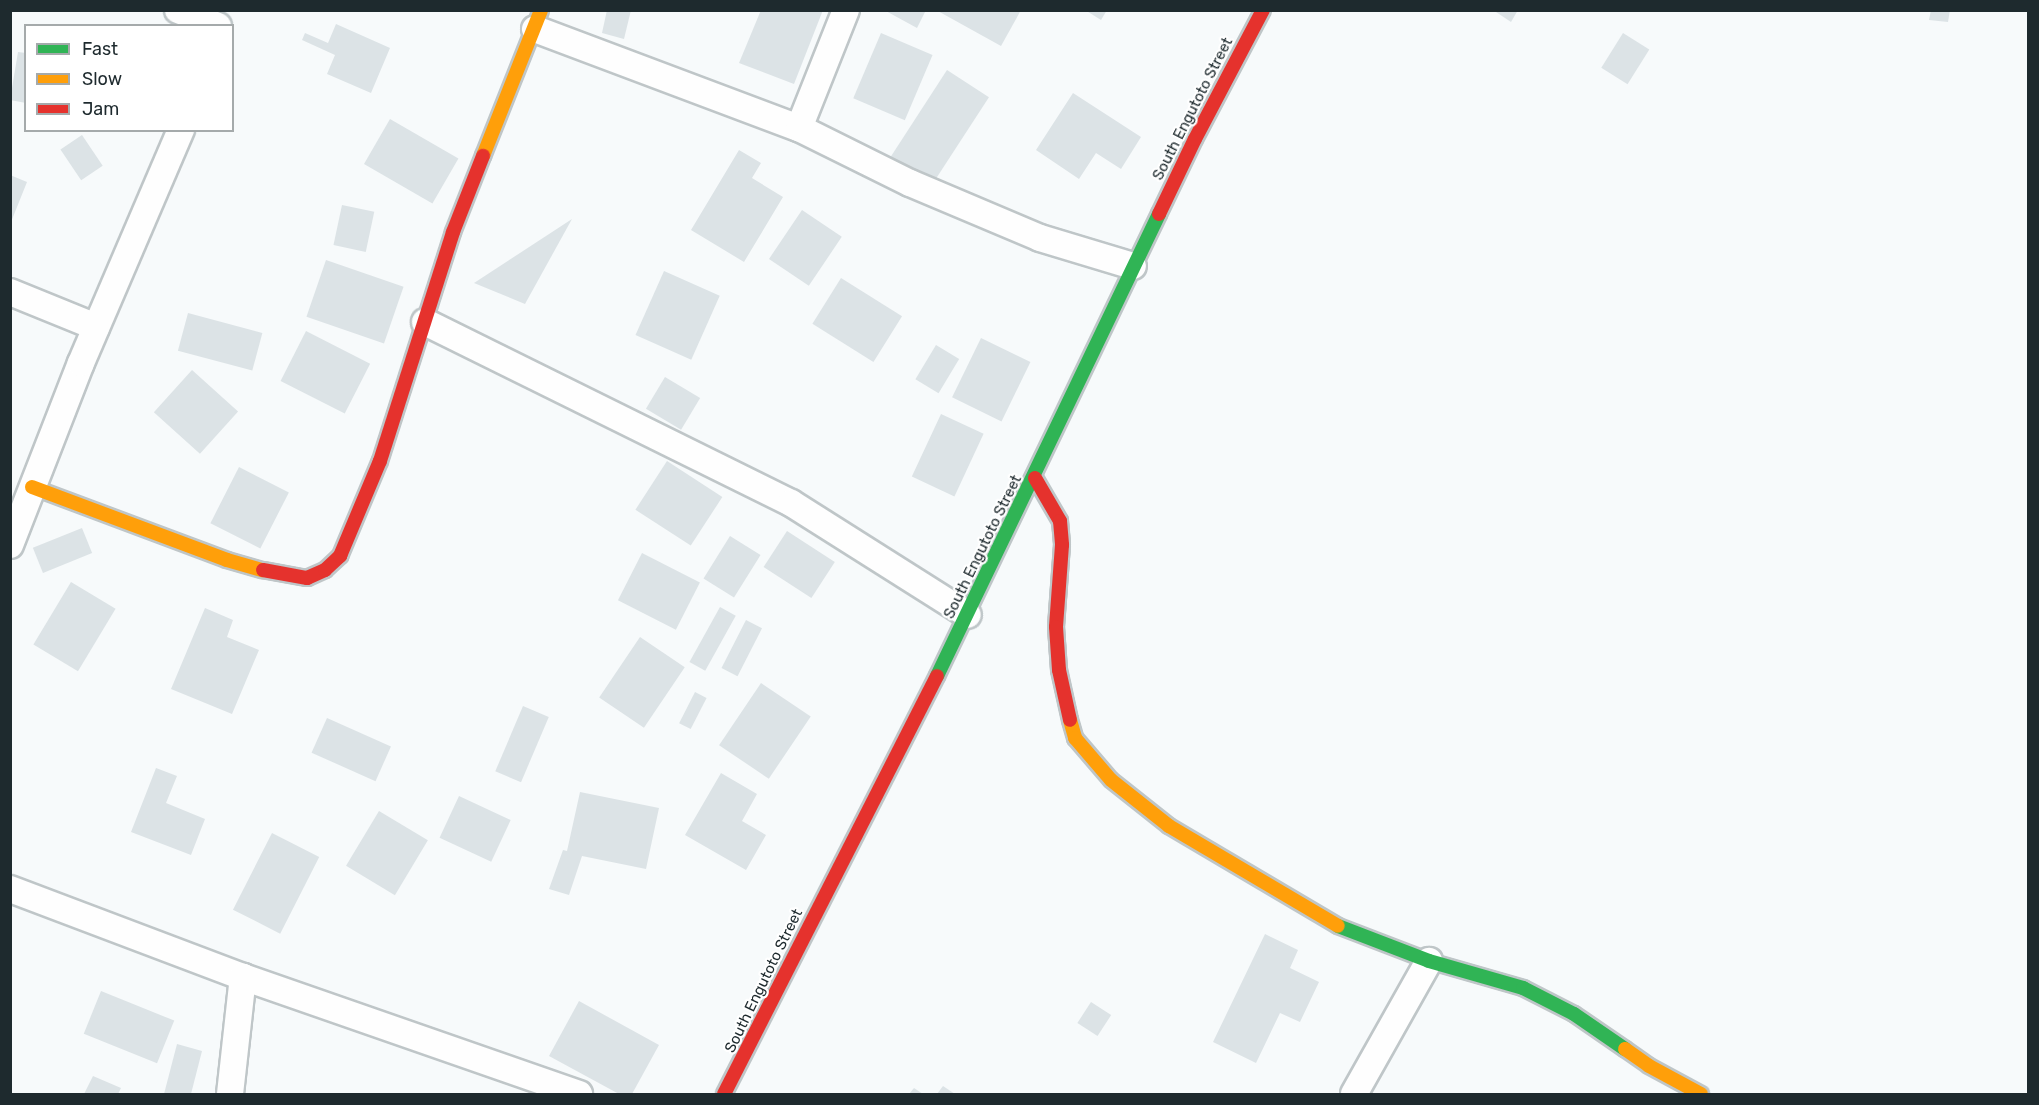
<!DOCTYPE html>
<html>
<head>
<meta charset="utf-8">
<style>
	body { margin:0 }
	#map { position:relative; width:2039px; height:1105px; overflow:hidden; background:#f7fafb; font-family:Rubik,sans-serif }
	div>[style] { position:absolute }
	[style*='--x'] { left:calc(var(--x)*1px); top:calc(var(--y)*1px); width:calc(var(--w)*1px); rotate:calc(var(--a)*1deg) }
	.building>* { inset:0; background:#dce3e6; transform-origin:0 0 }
	.roads { filter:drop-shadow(2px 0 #bfc6c8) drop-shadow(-2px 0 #bfc6c8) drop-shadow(0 2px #bfc6c8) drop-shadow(0 -2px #bfc6c8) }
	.street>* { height:26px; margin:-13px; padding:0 13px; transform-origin:13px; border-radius:13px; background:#fefefe }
	.fast>* { height:14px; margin:-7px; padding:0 7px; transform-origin:7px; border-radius:7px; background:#30b455 }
	.slow>* { height:14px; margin:-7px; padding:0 7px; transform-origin:7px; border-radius:7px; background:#ff9f0a }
	.jam>* { height:14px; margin:-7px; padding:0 7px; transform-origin:7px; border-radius:7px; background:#e5322d }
	span { translate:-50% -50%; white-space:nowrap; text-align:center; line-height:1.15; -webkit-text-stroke:4.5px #fff; paint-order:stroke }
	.street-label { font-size:15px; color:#1e2a2e }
	.frame { position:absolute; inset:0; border:12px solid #1e2a2e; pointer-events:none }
	.legend { position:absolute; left:24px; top:24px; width:210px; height:108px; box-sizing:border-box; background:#fff; border:2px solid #a5aaab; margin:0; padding:8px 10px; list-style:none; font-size:18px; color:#1e2a2e }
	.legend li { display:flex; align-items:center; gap:12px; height:30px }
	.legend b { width:30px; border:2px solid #a5aaab }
</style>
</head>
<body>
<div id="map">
	<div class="building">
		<div style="clip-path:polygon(607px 10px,631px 10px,624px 39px,602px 33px)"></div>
		<div style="clip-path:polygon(761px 10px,823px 10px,794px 84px,739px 63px)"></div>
		<div style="clip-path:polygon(884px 10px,926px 10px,917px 28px)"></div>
		<div style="clip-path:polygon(936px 10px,1021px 10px,1001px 46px)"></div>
		<div style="clip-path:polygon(1085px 10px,1107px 10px,1101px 20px)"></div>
		<div style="clip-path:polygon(1493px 10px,1518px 10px,1511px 22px)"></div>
		<div style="clip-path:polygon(1931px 10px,1950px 10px,1948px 22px,1929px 20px)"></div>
		<div style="clip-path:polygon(336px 24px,390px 48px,371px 93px,327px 74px,335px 55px,302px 40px,305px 33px,328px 43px)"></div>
		<div style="left:881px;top:33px;width:56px;height:71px;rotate:23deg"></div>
		<div style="left:1623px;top:33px;width:31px;height:41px;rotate:32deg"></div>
		<div style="clip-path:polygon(18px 52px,26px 53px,26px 103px,10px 100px)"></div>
		<div style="left:947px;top:70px;width:50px;height:103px;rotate:33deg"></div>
		<div style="clip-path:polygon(1073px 93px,1141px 137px,1121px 169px,1096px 153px,1079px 179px,1036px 150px)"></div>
		<div style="left:390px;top:119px;width:79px;height:52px;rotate:30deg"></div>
		<div style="left:82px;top:135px;width:37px;height:26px;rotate:56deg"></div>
		<div style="clip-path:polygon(739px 150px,761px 163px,752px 178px,783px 197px,744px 262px,691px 230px)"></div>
		<div style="clip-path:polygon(10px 175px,27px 182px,11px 222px,10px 222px)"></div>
		<div style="left:342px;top:205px;width:33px;height:41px;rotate:12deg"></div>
		<div style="left:802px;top:210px;width:48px;height:59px;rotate:34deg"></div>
		<div style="clip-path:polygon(572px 219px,525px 304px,474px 283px)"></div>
		<div style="left:326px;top:260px;width:82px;height:60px;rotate:19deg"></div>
		<div style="left:664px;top:271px;width:61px;height:70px;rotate:24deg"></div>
		<div style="left:841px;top:278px;width:72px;height:54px;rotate:32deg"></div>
		<div style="left:188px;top:313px;width:77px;height:39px;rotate:15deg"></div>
		<div style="left:306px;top:331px;width:72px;height:56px;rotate:27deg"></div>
		<div style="left:981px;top:338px;width:55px;height:66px;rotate:26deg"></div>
		<div style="left:936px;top:345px;width:27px;height:40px;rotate:31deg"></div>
		<div style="left:192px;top:370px;width:62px;height:57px;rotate:42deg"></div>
		<div style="left:665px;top:377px;width:41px;height:37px;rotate:31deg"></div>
		<div style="left:941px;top:414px;width:47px;height:69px;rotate:25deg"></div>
		<div style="left:667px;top:461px;width:66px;height:58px;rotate:33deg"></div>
		<div style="left:239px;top:467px;width:56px;height:63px;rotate:27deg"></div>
		<div style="left:82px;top:528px;width:27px;height:53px;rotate:68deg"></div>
		<div style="left:787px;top:531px;width:57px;height:43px;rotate:33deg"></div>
		<div style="left:730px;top:536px;width:36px;height:50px;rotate:32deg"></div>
		<div style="left:642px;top:553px;width:65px;height:53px;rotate:27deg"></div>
		<div style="left:71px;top:582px;width:52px;height:73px;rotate:31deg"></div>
		<div style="left:720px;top:607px;width:18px;height:63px;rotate:29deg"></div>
		<div style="clip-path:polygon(205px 608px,233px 620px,227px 637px,259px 650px,232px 714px,171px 689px)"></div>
		<div style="left:746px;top:620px;width:18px;height:54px;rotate:27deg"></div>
		<div style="left:640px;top:637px;width:54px;height:73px;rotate:34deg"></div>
		<div style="left:761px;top:683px;width:60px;height:75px;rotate:34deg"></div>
		<div style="left:695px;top:692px;width:13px;height:35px;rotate:27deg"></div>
		<div style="left:523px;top:706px;width:28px;height:71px;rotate:23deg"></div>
		<div style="left:327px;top:718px;width:70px;height:38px;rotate:24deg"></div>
		<div style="clip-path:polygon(156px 768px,177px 776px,166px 803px,205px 819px,191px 855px,131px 832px)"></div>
		<div style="clip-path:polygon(721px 773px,757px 794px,742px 821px,766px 835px,746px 870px,685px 835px)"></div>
		<div style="clip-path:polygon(580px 792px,659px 808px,646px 869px,582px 856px,569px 895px,549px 889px,563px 850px,567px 851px)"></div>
		<div style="left:459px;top:796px;width:57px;height:46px;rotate:25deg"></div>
		<div style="left:379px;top:811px;width:57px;height:64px;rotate:31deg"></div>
		<div style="left:272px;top:833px;width:53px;height:86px;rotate:27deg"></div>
		<div style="clip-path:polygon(1265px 934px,1298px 950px,1290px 968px,1319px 982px,1300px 1022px,1280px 1013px,1256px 1063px,1213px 1042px)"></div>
		<div style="left:101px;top:991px;width:79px;height:46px;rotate:22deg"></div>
		<div style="clip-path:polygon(579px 1001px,659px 1045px,632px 1094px,619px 1094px,549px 1056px)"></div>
		<div style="left:1091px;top:1002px;width:24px;height:25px;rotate:33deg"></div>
		<div style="clip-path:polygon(177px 1044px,202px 1051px,191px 1094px,164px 1094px)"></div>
		<div style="clip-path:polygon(93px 1076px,121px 1088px,118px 1094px,84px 1094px)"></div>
		<div style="clip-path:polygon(943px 1086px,955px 1094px,937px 1094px)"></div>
		<div style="clip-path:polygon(914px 1088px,923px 1094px,909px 1094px)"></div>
	</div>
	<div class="roads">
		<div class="street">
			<div style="--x:178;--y:10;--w:43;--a:21.8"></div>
			<div style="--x:535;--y:29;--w:282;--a:20.6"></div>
			<div style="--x:799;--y:128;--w:124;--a:26.4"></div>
			<div style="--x:910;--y:183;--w:141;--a:22.9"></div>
			<div style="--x:1040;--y:238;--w:97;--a:16.8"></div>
			<div style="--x:799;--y:128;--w:127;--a:-68.3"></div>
			<div style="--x:10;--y:292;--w:93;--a:22.1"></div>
			<div style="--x:425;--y:322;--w:408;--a:26.3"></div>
			<div style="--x:791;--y:503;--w:209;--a:32.3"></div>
			<div style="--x:10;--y:545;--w:195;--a:-68.7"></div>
			<div style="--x:81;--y:363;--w:254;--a:-66.8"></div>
			<div style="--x:10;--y:889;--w:249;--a:20.7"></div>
			<div style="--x:243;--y:977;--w:356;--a:19.2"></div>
			<div style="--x:230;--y:1094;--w:118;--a:-83.7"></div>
			<div style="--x:1354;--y:1094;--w:153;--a:-60.6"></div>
		</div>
		<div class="fast">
			<div style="--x:937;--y:676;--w:513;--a:-64.33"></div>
			<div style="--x:1338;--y:926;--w:97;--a:21"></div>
			<div style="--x:1429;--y:961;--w:98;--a:16"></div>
			<div style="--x:1523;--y:988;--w:57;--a:27"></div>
			<div style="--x:1574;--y:1014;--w:62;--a:34.5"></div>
		</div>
		<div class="slow">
			<div style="--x:483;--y:156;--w:157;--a:-68.3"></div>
			<div style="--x:32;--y:487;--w:208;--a:20.5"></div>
			<div style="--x:227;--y:560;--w:37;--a:16"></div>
			<div style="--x:1070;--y:720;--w:19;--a:74"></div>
			<div style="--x:1075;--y:738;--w:55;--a:49.4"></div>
			<div style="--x:1111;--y:780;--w:74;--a:38.4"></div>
			<div style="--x:1169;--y:826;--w:196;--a:30.6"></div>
			<div style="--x:1625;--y:1049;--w:29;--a:35"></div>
			<div style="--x:1649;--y:1066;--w:59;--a:28.3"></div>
		</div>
		<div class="jam">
			<div style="--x:1159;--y:214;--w:83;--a:-64.4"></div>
			<div style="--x:1195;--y:139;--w:146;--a:-62.2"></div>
			<div style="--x:1035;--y:478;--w:50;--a:59.8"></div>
			<div style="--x:1060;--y:521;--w:24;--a:85"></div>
			<div style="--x:1062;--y:545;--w:82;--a:94.2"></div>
			<div style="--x:1056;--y:627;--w:43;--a:86"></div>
			<div style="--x:1059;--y:670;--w:51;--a:77.6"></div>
			<div style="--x:263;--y:570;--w:45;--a:10.3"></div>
			<div style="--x:307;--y:578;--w:20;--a:-24"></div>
			<div style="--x:325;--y:570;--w:21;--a:-43"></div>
			<div style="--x:340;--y:556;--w:103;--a:-67.2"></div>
			<div style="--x:380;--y:461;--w:240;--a:-72.3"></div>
			<div style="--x:453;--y:232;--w:82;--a:-68.5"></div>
			<div style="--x:724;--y:1094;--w:469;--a:-63"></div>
		</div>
	</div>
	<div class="street-label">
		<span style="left:1193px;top:109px;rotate:-63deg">South Engutoto Street</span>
		<span style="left:983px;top:547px;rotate:-64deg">South Engutoto Street</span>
		<span style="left:764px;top:981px;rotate:-64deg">South Engutoto Street</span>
	</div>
	<div class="frame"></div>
	<ul class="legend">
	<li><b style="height:8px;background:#30b455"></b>Fast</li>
	<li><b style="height:8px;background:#ff9f0a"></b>Slow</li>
	<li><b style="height:8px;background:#e5322d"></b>Jam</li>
	</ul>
</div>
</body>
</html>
